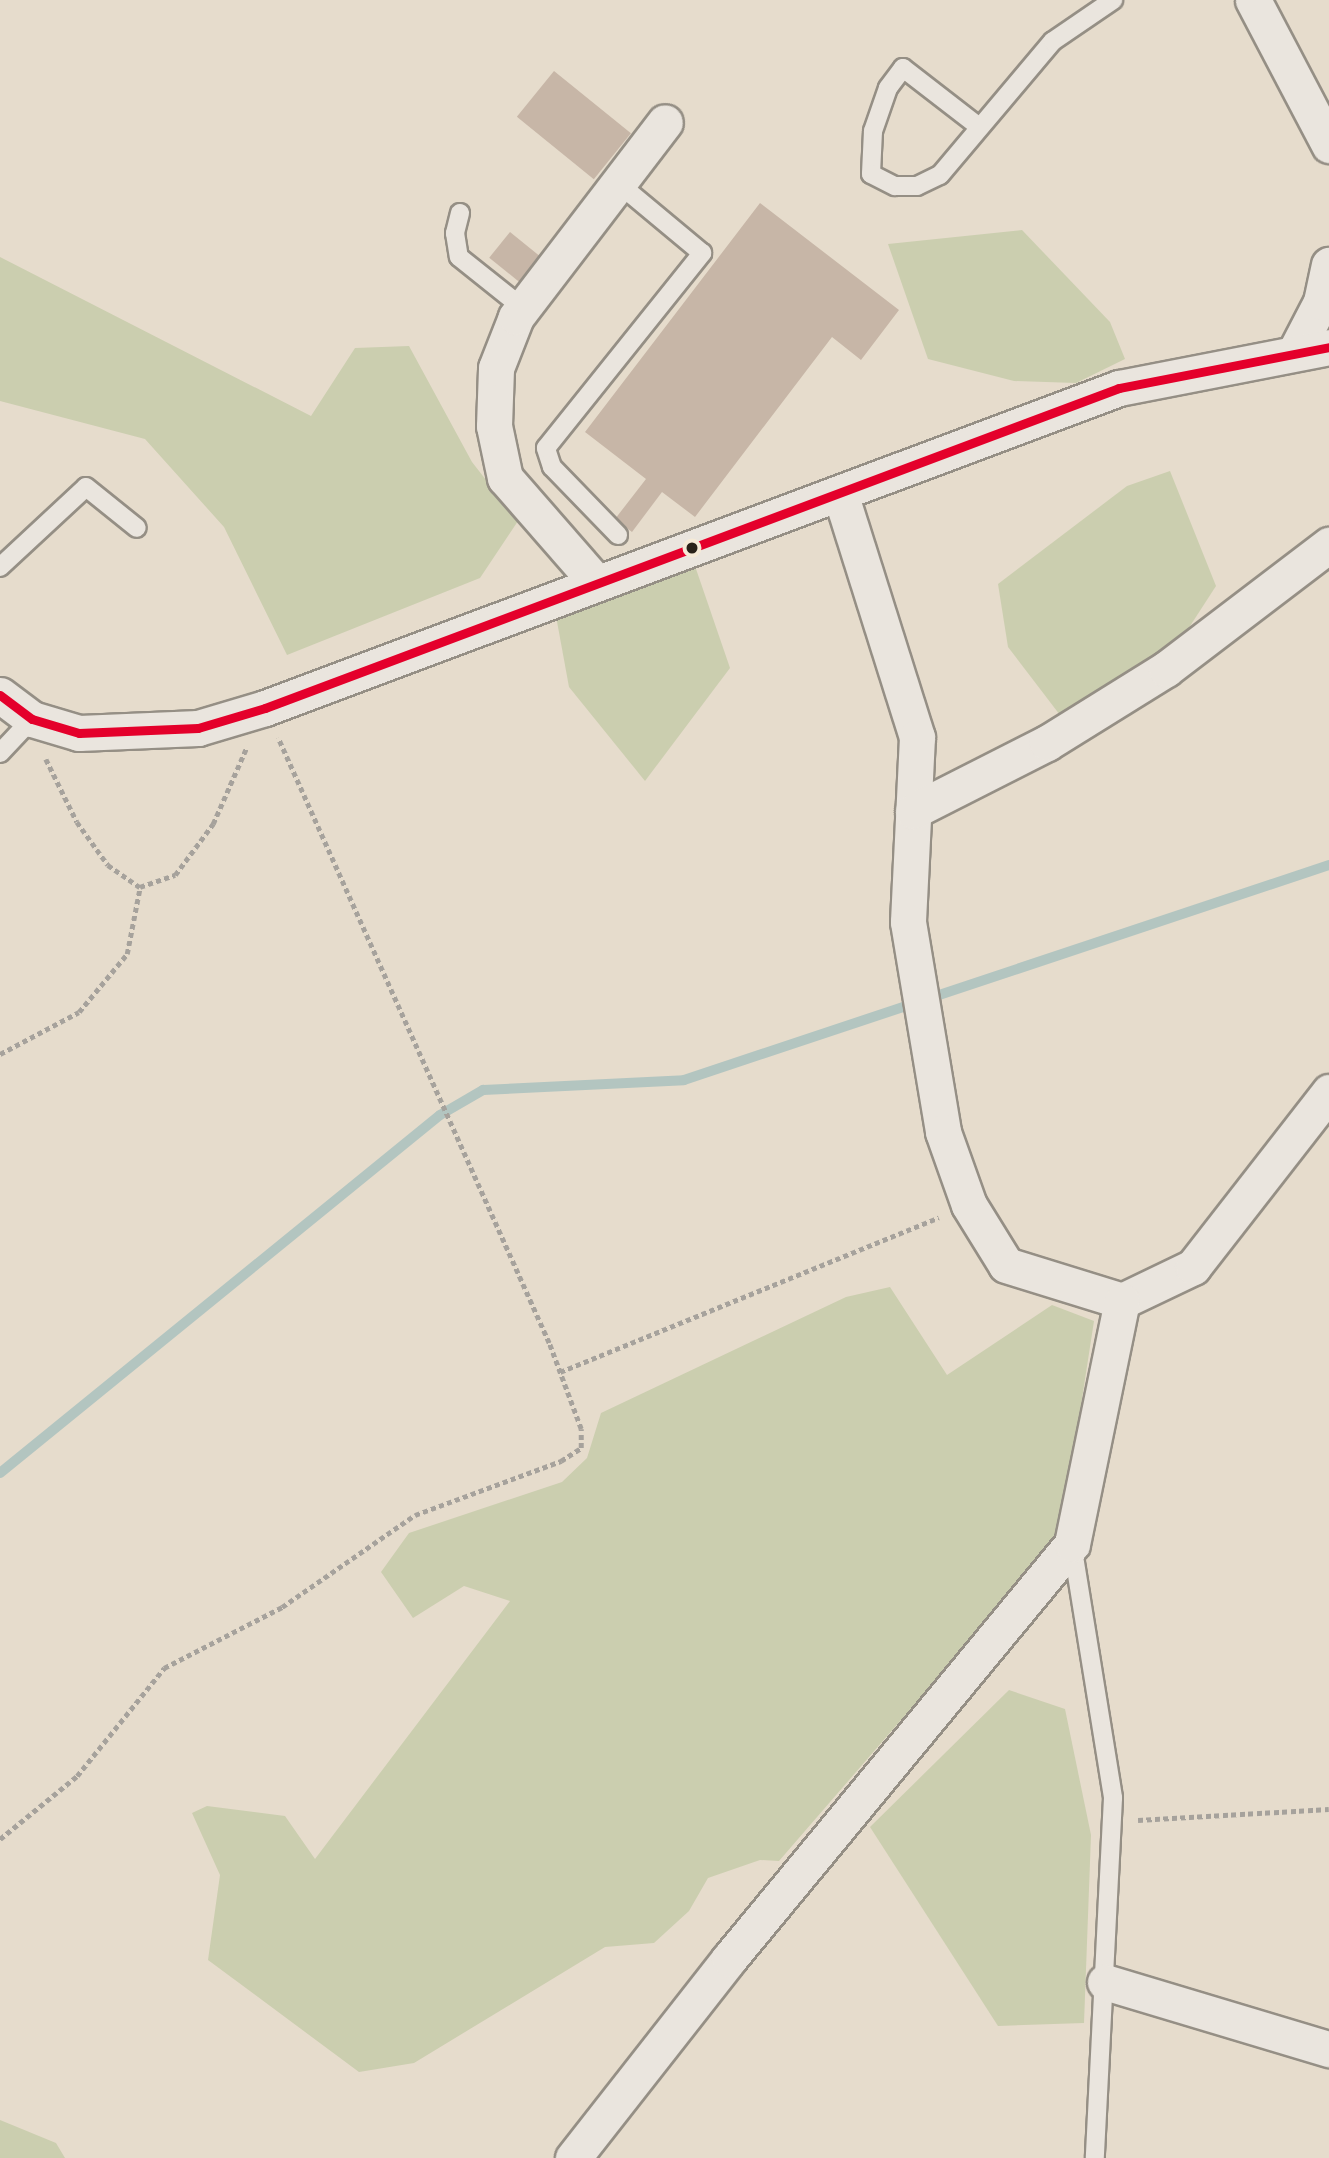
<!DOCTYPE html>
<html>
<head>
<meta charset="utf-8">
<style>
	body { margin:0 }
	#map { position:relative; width:1329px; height:2158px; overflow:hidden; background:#e6dccc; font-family:"Sorts Mill Goudy",serif }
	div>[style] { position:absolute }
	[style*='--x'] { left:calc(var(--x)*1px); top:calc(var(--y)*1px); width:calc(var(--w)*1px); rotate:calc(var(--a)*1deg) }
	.green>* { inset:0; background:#cbceaf }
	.stream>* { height:10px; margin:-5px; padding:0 5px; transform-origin:5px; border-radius:5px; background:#b3c5c0 }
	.building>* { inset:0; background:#c7b6a7; transform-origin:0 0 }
	.path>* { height:4.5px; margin-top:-2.25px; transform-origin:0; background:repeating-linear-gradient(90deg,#a6a29c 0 5px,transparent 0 8.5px) }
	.roads { filter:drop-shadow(2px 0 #958f85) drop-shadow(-2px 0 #958f85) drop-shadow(0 2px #958f85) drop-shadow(0 -2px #958f85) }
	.service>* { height:18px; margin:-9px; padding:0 9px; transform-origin:9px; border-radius:9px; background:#eae5de }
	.minor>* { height:35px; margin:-17.5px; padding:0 17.5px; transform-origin:17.5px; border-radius:17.5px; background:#eae5de }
	.bus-1>* { height:9px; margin:-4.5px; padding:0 4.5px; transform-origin:4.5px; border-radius:4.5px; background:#e4002b }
	.dots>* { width:19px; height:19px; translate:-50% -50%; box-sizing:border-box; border:4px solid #f5ead7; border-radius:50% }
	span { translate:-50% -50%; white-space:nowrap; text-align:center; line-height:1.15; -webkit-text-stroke:5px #f5ead7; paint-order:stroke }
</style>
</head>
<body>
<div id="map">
	<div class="green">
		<div style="clip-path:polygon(1022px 230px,1110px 322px,1125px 359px,1076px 383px,1014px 381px,928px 359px,888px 244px)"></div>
		<div style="clip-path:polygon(0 257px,311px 416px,355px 348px,409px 346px,472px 462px,518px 521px,480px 578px,287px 655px,224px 527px,145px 439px,0 401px)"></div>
		<div style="clip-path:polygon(1170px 471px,1216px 586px,1168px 660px,1063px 719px,1008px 647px,998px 584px,1127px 486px)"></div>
		<div style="clip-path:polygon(695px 566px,730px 668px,645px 781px,569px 687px,556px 616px)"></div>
		<div style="clip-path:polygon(890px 1287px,947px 1375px,1052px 1305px,1094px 1321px,1061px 1535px,779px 1861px,760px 1860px,708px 1878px,689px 1911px,654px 1943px,605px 1947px,414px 2063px,359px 2072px,208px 1960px,220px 1875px,192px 1813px,207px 1806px,285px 1816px,315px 1859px,510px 1601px,464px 1586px,413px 1618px,381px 1572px,409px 1533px,562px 1482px,587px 1458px,601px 1413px,846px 1297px)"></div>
		<div style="clip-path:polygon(1009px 1690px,1065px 1709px,1091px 1835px,1084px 2023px,998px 2026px,870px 1827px)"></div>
		<div style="clip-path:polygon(0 2120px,56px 2143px,65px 2158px,0 2158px)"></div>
	</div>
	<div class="stream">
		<div style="--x:0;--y:1473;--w:567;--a:-39.13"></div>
		<div style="--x:440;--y:1115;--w:50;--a:-30.2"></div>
		<div style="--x:483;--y:1090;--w:201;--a:-2.8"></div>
		<div style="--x:684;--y:1080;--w:680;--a:-18.43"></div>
	</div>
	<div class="building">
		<div style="left:554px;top:71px;width:99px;height:59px;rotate:39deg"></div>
		<div style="clip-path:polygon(760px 203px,899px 310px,861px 360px,832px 337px,695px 517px,662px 492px,632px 532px,615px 519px,646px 479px,585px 432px)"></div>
		<div style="left:510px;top:232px;width:41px;height:33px;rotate:39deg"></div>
	</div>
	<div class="path">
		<div style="--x:46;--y:759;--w:70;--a:63.8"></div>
		<div style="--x:77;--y:822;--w:53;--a:54.2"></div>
		<div style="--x:108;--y:865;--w:39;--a:35"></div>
		<div style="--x:140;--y:887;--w:37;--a:-19"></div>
		<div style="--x:175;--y:875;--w:64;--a:-53.3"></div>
		<div style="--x:213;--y:824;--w:82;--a:-66.3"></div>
		<div style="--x:0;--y:1054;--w:89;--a:-28"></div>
		<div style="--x:79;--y:1012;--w:75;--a:-50.4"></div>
		<div style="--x:127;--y:954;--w:68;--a:-79"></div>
		<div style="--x:560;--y:1372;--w:409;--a:-22.2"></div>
		<div style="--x:1138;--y:1820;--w:191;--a:-3.3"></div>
		<div style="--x:0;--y:1839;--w:99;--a:-39.3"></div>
		<div style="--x:77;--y:1776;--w:139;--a:-51.1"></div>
		<div style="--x:164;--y:1668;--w:133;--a:-27.3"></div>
		<div style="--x:282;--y:1607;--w:162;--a:-34.7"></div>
		<div style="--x:415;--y:1515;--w:156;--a:-20.3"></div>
		<div style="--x:561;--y:1461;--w:24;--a:-33"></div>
		<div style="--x:581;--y:1448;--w:19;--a:-90"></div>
		<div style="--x:581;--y:1429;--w:92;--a:-110.4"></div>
		<div style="--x:549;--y:1343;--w:663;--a:-114.13"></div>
	</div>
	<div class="roads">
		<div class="service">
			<div style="--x:978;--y:126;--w:95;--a:-142.3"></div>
			<div style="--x:903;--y:68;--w:25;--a:127"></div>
			<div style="--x:888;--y:88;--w:46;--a:109.2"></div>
			<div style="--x:873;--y:131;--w:43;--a:92.7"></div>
			<div style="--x:871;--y:174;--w:27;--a:27"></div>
			<div style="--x:895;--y:186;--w:22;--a:0"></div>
			<div style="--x:917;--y:186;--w:25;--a:-26"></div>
			<div style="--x:940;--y:175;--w:175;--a:-49.9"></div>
			<div style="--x:1053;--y:41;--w:73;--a:-34.3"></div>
			<div style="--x:460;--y:213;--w:21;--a:104"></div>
			<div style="--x:455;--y:233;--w:24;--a:81"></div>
			<div style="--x:459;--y:257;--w:82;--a:38.6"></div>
			<div style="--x:618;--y:535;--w:95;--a:-134.1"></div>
			<div style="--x:552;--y:467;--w:20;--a:-108"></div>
			<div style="--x:546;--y:448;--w:250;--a:-51.3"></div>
			<div style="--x:702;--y:253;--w:109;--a:-140.2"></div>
			<div style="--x:0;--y:567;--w:117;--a:-42.9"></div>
			<div style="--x:86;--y:487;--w:65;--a:38.8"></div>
			<div style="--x:0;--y:753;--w:47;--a:-46.7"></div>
			<div style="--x:1072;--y:1544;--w:257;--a:80.8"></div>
			<div style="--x:1113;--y:1798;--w:360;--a:92.9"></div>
		</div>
		<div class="minor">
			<div style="--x:1253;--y:0;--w:164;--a:62.3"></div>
			<div style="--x:1296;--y:350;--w:54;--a:-62.5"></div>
			<div style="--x:1321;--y:302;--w:38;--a:-78"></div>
			<div style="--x:840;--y:493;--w:256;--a:72.5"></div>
			<div style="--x:917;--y:737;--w:185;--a:92.8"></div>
			<div style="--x:908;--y:922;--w:213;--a:80.5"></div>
			<div style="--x:943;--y:1132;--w:77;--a:70.4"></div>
			<div style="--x:969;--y:1205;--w:70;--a:58.3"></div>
			<div style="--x:1006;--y:1265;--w:121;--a:17.2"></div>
			<div style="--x:1122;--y:1301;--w:79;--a:-25.6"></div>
			<div style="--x:1193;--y:1267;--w:222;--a:-52.1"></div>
			<div style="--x:595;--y:581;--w:137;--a:-131.1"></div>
			<div style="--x:505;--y:478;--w:53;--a:-101.9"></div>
			<div style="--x:494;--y:426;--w:58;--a:-88"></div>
			<div style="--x:496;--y:368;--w:55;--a:-68.6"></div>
			<div style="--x:516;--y:317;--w:245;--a:-52.6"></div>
			<div style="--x:0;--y:695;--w:40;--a:37"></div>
			<div style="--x:32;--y:719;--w:49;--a:16.6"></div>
			<div style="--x:79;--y:733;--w:119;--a:-2.4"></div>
			<div style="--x:198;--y:728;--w:70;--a:-16.6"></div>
			<div style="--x:265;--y:708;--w:912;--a:-20.54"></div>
			<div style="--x:1119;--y:388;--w:214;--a:-11"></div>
			<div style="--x:913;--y:811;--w:150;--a:-26.9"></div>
			<div style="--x:1047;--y:743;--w:140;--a:-31.9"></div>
			<div style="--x:1166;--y:669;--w:205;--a:-37.3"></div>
			<div style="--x:1105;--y:1982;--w:234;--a:16.7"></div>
			<div style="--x:573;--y:2158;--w:253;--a:-51.9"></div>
			<div style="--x:729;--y:1959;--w:538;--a:-50.43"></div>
			<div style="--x:1072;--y:1544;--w:248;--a:-78.4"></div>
		</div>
	</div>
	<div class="bus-1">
		<div style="--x:0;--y:695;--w:40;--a:37"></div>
		<div style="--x:32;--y:719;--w:49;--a:16.6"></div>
		<div style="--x:79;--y:733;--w:119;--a:-2.4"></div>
		<div style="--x:198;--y:728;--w:70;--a:-16.6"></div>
		<div style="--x:265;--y:708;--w:912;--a:-20.54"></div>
		<div style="--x:1119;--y:388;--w:214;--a:-11"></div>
	</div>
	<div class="dots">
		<div style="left:692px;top:548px;background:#292219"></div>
	</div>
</div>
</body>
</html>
